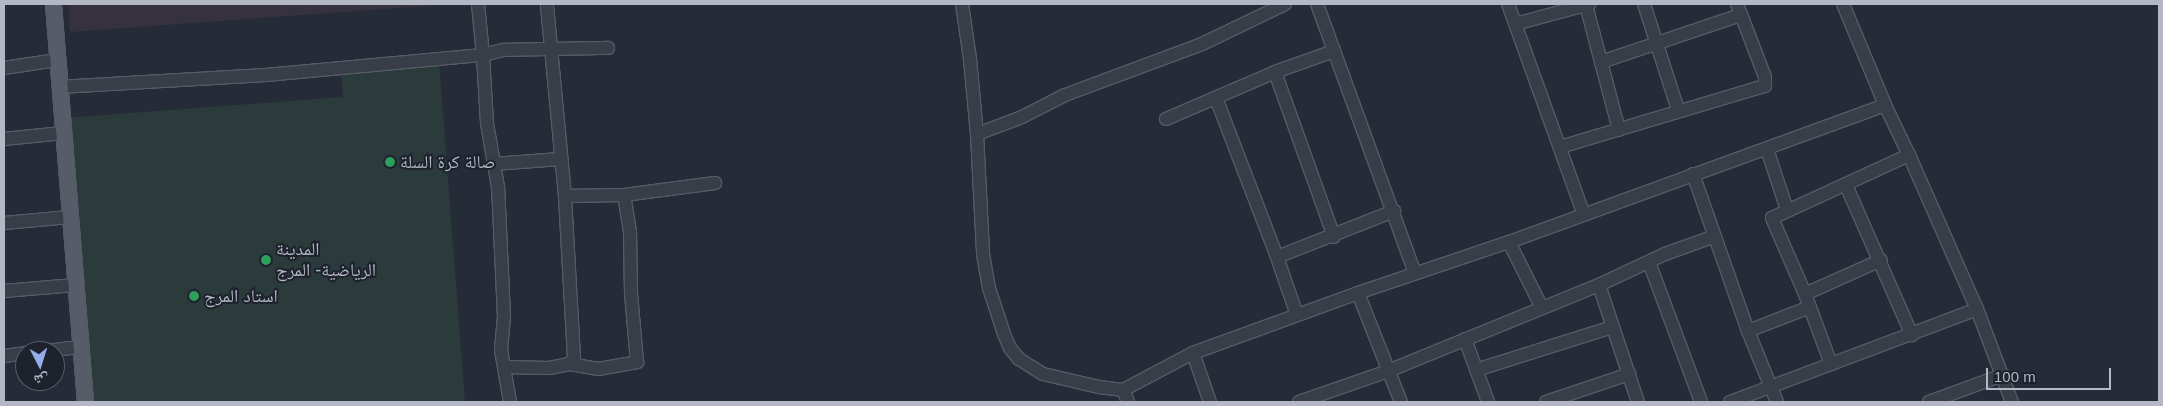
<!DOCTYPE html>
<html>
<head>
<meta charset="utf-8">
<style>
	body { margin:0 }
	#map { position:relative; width:2163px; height:406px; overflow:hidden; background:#252b37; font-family:Arial,"Noto Naskh Arabic",sans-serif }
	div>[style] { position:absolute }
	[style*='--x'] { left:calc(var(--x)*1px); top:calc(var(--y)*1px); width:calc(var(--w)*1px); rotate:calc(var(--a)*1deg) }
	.medical>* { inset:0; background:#35323d }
	.green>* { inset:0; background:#2b3b3c }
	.roads { filter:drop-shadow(1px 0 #565b66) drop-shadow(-1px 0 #565b66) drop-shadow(0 1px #565b66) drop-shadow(0 -1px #565b66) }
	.minor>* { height:12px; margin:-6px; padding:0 6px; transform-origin:6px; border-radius:6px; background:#383d48 }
	.major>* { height:15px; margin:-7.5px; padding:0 7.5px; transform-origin:7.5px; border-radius:7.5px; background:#565c68 }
	.dots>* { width:14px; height:14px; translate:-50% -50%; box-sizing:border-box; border:2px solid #1d222d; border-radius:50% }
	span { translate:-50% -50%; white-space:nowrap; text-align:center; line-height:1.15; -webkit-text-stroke:4px #1d222d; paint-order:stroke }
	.poi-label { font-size:18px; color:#b3b8c4 }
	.left { translate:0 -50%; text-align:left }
	.frame { position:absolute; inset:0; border:5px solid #b3b8c4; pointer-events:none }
	.north { position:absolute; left:15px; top:341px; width:50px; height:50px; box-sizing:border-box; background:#1d222d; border:1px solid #595e69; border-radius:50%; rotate:175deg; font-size:14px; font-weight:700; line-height:20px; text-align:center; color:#b3b8c4 }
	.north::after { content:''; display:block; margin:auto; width:18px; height:22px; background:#93acea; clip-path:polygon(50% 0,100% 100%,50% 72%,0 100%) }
	.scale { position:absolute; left:1986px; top:368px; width:125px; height:22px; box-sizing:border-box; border:2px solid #b3b8c4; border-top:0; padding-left:6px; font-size:15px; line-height:18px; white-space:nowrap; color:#b3b8c4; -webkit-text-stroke:4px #1d222d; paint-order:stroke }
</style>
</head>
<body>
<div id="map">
	<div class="medical">
		<div style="clip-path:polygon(68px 4px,440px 4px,440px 5px,70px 32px)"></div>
	</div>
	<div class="green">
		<div style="clip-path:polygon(439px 61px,465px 402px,91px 402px,65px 118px,343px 97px,341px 68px)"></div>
	</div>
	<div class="roads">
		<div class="minor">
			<div style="--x:962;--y:4;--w:56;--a:81.7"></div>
			<div style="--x:970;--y:59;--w:75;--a:84.7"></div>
			<div style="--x:977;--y:134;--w:120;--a:87.1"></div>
			<div style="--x:983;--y:254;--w:35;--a:80"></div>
			<div style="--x:989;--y:288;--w:48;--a:71.9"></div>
			<div style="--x:1004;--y:334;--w:15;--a:67"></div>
			<div style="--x:1010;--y:348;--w:14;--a:51"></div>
			<div style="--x:1019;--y:359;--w:28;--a:32"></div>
			<div style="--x:1043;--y:374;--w:57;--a:13.1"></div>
			<div style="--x:1099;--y:387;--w:24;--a:7"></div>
			<div style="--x:1123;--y:390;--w:79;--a:-27.9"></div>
			<div style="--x:1193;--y:353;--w:176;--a:-20"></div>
			<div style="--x:1358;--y:293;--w:159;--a:-18.7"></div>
			<div style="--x:1509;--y:242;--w:400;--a:-20"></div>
			<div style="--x:1317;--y:4;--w:286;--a:70"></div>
			<div style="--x:1508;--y:4;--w:224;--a:70.2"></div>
			<div style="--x:1644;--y:4;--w:111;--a:72.2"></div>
			<div style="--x:1843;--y:4;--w:109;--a:67.4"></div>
			<div style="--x:1885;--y:105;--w:55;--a:64.4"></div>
			<div style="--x:1909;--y:155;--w:168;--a:66.2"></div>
			<div style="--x:1977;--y:309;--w:99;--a:69.4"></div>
			<div style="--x:1586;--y:5;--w:129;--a:75.2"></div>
			<div style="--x:1515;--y:24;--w:77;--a:-15.1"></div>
			<div style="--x:1601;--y:62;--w:148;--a:-18.6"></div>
			<div style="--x:4;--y:68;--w:54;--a:-8.6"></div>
			<div style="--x:1275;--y:72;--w:175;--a:70.3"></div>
			<div style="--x:59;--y:87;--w:207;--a:-3.3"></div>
			<div style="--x:266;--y:75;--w:218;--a:-5.3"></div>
			<div style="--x:483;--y:55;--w:51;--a:-95.6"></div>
			<div style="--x:1216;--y:98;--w:170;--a:69"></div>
			<div style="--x:1277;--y:257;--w:61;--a:71"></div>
			<div style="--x:1166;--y:119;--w:119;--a:-23.3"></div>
			<div style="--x:1275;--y:72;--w:63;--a:-19.6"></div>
			<div style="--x:977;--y:134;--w:48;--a:-20.7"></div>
			<div style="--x:1022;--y:117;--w:48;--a:-27.1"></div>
			<div style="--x:1065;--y:95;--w:146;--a:-20.4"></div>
			<div style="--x:1202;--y:44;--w:92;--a:-25.7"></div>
			<div style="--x:4;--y:139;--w:59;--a:-5.8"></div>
			<div style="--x:1560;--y:147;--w:214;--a:-16.6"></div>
			<div style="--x:1765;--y:86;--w:9;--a:-90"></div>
			<div style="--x:1765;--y:77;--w:78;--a:-111"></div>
			<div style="--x:1767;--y:149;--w:64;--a:71.8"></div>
			<div style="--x:494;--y:164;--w:66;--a:-4.3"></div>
			<div style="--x:1693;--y:174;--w:166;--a:70.7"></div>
			<div style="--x:1748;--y:331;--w:77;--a:67.8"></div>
			<div style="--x:1846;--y:185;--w:164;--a:66.3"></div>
			<div style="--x:565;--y:196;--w:59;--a:-1"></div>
			<div style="--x:624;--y:195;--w:92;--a:-7.5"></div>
			<div style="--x:4;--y:223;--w:66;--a:-5.2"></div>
			<div style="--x:1509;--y:242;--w:74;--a:63.4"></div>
			<div style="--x:1277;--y:257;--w:126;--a:-21.5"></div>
			<div style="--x:1649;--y:262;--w:149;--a:69.6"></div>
			<div style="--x:1599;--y:285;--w:123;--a:71.6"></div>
			<div style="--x:4;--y:291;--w:71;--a:-4.8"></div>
			<div style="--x:1358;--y:293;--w:117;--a:68.5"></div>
			<div style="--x:1805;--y:294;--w:83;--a:-24.1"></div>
			<div style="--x:1748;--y:331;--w:66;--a:-21.2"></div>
			<div style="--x:1465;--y:339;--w:67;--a:69.9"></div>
			<div style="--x:46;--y:351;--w:34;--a:-7"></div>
			<div style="--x:1193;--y:353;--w:52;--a:70.9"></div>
			<div style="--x:4;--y:356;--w:21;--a:-8"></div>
			<div style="--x:570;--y:364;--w:28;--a:10"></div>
			<div style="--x:598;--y:369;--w:40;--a:-10"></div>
			<div style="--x:637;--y:362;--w:69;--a:-95"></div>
			<div style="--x:631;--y:293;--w:61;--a:-90.9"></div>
			<div style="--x:630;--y:232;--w:37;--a:-99"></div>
			<div style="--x:1831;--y:364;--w:75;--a:-110.4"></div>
			<div style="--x:1805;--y:294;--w:83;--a:-113.5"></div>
			<div style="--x:1772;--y:218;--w:151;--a:-24.7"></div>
			<div style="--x:504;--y:367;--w:45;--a:1.3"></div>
			<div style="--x:549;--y:368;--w:21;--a:-11"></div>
			<div style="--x:570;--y:364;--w:7;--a:-56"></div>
			<div style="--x:574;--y:358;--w:162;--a:-93.2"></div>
			<div style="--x:565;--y:196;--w:193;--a:-95.4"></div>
			<div style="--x:1476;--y:370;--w:143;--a:-17.5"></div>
			<div style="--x:1123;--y:390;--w:13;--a:67"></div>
			<div style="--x:510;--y:402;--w:53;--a:-99.8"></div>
			<div style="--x:501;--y:350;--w:33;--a:-85"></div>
			<div style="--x:504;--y:317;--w:130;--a:-92.6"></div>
			<div style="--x:498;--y:187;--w:65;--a:-99.8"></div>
			<div style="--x:487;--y:123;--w:68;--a:-93.4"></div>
			<div style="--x:483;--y:55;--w:21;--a:-14"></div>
			<div style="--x:503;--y:50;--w:105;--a:-1.1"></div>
			<div style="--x:1299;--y:402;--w:94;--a:-19.2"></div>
			<div style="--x:1388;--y:371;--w:228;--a:-22.2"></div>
			<div style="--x:1599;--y:285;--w:73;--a:-25.2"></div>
			<div style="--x:1665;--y:254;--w:53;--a:-19.8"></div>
			<div style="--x:1546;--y:402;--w:88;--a:-18.6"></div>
			<div style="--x:1730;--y:402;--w:264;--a:-20.6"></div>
			<div style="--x:1929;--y:402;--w:79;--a:-20"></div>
		</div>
		<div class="major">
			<div style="--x:53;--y:4;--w:399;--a:85.4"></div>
		</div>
	</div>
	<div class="dots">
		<div style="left:390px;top:162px;background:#2e9e5b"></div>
		<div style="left:266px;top:260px;background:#2e9e5b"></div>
		<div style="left:194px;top:296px;background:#2e9e5b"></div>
	</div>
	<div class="poi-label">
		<span class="left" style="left:400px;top:162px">صالة كرة السلة</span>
		<span class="left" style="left:276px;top:260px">المدينة<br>الرياضية- المرج</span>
		<span class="left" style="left:204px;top:296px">استاد المرج</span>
	</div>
	<div class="frame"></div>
	<div class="north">ش</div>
	<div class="scale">100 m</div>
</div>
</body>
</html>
